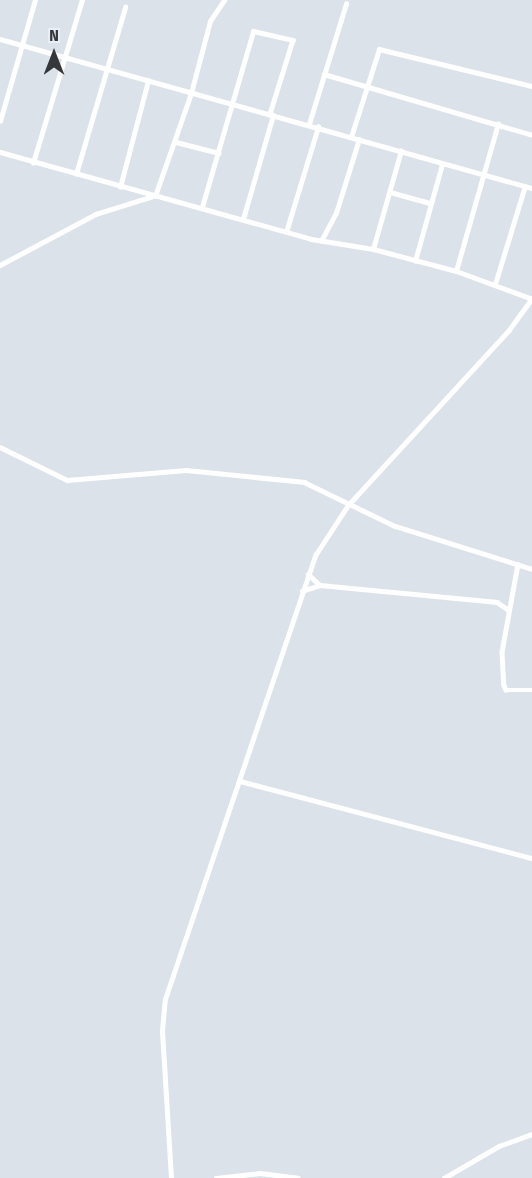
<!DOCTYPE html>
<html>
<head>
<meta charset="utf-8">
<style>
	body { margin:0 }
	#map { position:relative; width:532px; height:1178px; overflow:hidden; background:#dbe2e9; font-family:"Fira Sans Condensed",sans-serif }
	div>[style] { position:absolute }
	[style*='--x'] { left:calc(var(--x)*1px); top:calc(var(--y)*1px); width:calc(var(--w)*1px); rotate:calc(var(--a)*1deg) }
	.minor>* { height:4.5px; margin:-2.25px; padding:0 2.25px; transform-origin:2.25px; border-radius:2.25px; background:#fff }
	.tertiary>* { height:5px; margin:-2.5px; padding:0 2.5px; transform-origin:2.5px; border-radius:2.5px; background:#fff }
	span { translate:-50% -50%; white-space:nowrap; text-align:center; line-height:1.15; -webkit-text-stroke:4.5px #e9eff7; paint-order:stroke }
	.north { position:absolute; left:24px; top:24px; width:60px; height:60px; -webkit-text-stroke:4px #e9eff7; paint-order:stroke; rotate:0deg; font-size:16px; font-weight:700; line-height:24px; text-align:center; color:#35373a }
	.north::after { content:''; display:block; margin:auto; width:21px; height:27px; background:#35373a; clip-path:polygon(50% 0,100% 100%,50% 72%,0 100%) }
</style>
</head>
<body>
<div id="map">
	<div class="minor">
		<div style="--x:0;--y:39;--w:552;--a:15.65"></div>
		<div style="--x:324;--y:74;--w:217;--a:16.3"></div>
		<div style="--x:0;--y:121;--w:126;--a:-73.9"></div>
		<div style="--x:309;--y:124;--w:126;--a:-72.9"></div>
		<div style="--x:351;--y:137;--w:92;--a:-72.3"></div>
		<div style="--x:379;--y:49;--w:157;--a:13.6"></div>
		<div style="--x:176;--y:142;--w:44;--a:14.3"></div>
		<div style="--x:33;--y:163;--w:170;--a:-73.3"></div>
		<div style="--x:76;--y:174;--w:174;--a:-73.6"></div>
		<div style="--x:120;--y:187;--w:110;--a:-75.2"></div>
		<div style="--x:390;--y:192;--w:41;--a:15.4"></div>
		<div style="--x:155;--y:196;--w:109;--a:-70.7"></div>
		<div style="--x:191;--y:93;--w:74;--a:-75.2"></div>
		<div style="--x:210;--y:21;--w:25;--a:-56"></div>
		<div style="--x:202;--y:207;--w:183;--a:-73.8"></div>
		<div style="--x:253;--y:31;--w:41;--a:12.7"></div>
		<div style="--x:293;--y:40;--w:77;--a:107.3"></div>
		<div style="--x:243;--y:219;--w:108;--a:-73.9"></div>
		<div style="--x:287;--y:229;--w:107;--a:-73.1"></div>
		<div style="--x:321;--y:241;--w:32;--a:-62"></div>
		<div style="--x:336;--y:213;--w:77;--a:-72.7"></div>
		<div style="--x:373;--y:249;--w:102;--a:-74.1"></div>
		<div style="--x:415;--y:261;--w:101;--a:-74.4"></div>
		<div style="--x:0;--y:265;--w:109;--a:-28"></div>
		<div style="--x:96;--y:214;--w:60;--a:-17.5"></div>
		<div style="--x:456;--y:271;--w:153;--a:-74.1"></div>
		<div style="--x:495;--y:284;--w:102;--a:-73"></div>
		<div style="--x:0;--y:447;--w:75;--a:26.2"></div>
		<div style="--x:67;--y:480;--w:119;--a:-4.8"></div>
		<div style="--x:186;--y:470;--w:119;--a:5.8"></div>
		<div style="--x:304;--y:482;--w:101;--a:25.8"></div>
		<div style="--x:395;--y:526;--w:144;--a:17.4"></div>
		<div style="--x:518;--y:564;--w:89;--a:100.3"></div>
		<div style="--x:502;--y:652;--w:33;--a:87"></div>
		<div style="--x:504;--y:685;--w:5;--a:68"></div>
		<div style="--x:506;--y:690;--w:26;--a:0"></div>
		<div style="--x:308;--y:574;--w:16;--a:43"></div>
		<div style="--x:320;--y:585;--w:178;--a:5.5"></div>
		<div style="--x:497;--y:602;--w:14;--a:34"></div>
		<div style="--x:302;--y:591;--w:19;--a:-18"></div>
		<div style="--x:240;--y:781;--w:302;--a:14.8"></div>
		<div style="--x:216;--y:1178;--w:44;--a:-6.5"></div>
		<div style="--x:260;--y:1173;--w:38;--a:7"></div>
		<div style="--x:444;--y:1178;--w:64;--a:-30.2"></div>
		<div style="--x:499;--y:1146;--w:35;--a:-20"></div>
	</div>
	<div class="tertiary">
		<div style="--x:0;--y:152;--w:323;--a:15.6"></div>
		<div style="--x:311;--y:239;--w:63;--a:9.2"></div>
		<div style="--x:373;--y:249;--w:86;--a:14.8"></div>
		<div style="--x:456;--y:271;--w:81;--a:20.2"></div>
		<div style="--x:171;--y:1178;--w:147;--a:-93.5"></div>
		<div style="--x:162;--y:1031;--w:32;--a:-85"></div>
		<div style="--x:165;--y:999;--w:470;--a:-71.3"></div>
		<div style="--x:316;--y:554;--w:59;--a:-56.9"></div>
		<div style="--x:348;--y:505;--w:236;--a:-47.4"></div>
		<div style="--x:508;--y:331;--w:41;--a:-54"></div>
	</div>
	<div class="north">N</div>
</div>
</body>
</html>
